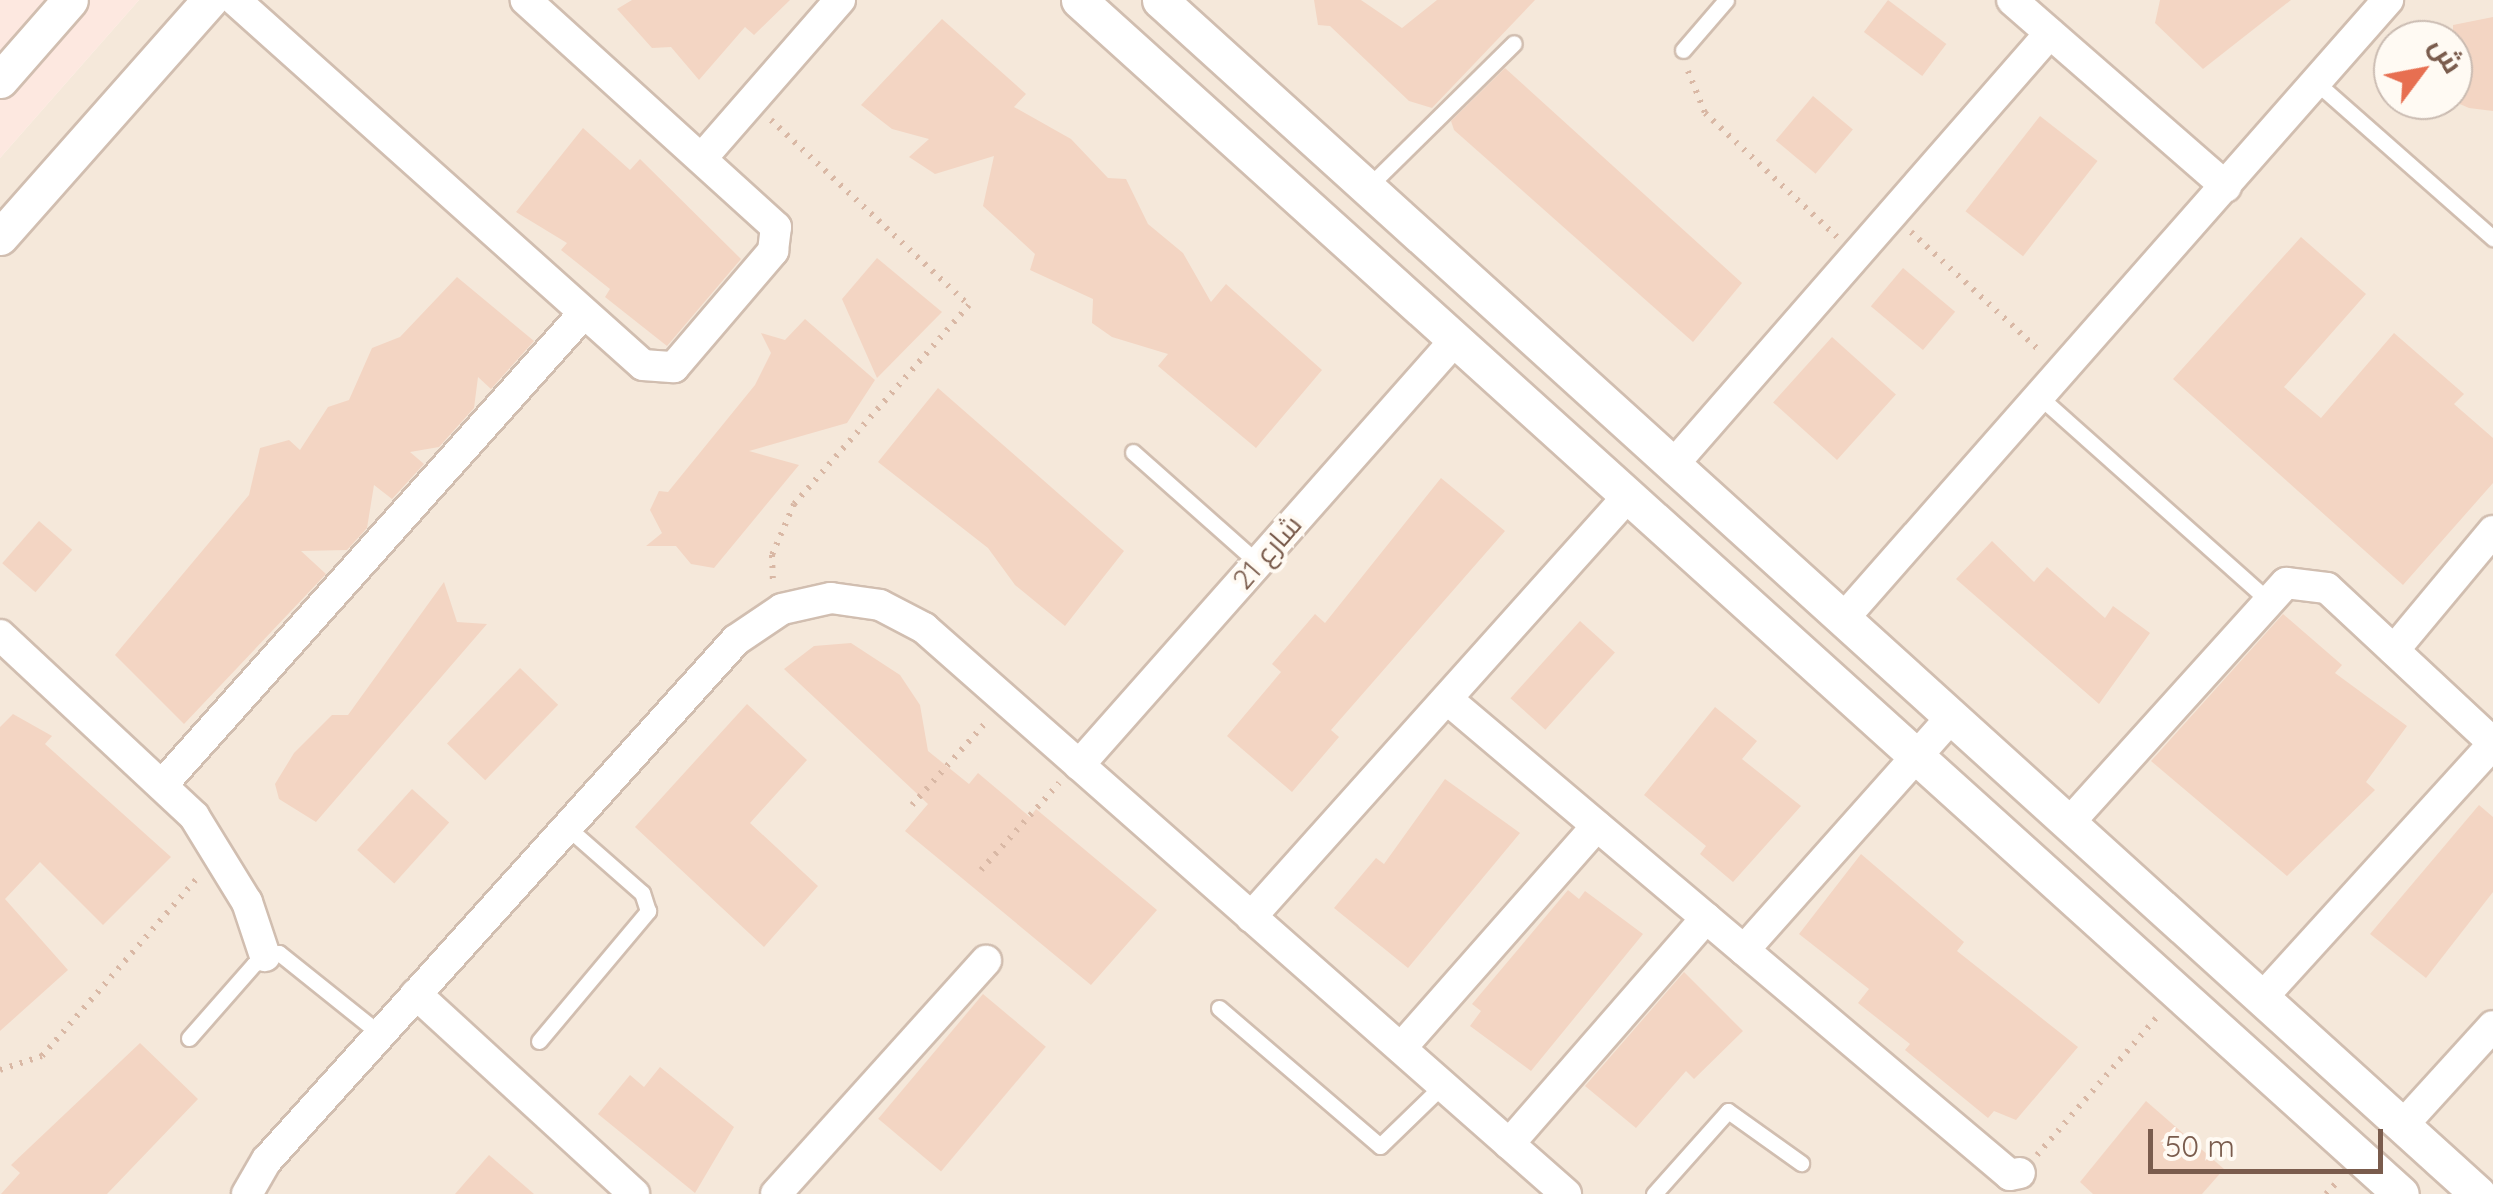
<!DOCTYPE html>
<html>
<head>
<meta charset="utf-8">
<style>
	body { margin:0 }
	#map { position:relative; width:2493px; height:1194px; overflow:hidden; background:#fdf6ec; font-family:Quicksand,Cairo,sans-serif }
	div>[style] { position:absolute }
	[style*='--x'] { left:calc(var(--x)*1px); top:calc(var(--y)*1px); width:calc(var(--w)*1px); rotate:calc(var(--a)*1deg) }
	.residential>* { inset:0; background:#f5e8da }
	.commercial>* { inset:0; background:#fde8e0 }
	.building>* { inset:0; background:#f3d5c3; transform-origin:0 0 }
	.path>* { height:6px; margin-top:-3px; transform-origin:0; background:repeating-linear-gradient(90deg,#d9b8a5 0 2.5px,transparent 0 10.5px) }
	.roads { filter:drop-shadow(2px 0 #d1beb0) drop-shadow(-2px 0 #d1beb0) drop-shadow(0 2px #d1beb0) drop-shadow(0 -2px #d1beb0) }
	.service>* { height:15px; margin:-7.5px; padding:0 7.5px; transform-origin:7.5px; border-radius:7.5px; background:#fff }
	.minor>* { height:30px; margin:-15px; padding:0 15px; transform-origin:15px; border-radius:15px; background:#fff }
	.tertiary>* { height:35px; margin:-17.5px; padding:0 17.5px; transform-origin:17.5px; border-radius:17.5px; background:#fff }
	span { translate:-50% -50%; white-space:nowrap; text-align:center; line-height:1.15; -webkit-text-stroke:8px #fffaf3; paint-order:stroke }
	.street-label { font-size:28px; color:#7a5c4d }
	.north { position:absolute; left:2373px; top:20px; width:100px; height:100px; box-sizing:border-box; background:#fffaf3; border:2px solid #cabbb1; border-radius:50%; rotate:58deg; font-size:28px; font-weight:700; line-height:40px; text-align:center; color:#7a5c4d }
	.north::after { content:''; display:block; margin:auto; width:35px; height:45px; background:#e76f51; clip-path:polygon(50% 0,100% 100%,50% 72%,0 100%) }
	.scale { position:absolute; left:2148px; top:1129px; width:235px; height:45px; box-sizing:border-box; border:5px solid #7a5c4d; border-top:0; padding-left:12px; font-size:30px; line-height:35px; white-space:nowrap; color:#7a5c4d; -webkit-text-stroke:8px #fffaf3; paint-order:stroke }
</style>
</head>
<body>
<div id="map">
	<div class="residential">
		<div style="clip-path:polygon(evenodd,139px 0,2493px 0,2493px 1194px,0 1194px,0 158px,139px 0,2393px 40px,2453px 40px,2453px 100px,2393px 100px,2393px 40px)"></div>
	</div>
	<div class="commercial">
		<div style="clip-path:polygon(0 0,139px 0,0 158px)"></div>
	</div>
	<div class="building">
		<div style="clip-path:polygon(632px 0,790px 0,754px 35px,745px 27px,699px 80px,671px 47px,652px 48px,617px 9px)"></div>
		<div style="clip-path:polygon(1314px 0,1361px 0,1402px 28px,1437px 0,1535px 0,1432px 108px,1409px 101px,1330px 26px,1318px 25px)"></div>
		<div style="left:1888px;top:0;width:73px;height:40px;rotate:37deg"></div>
		<div style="clip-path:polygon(2160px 0,2291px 0,2203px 69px,2155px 23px)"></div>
		<div style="clip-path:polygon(2493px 17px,2493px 111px,2469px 108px,2453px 101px,2453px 25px)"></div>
		<div style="clip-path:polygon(942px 19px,1026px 94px,1014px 107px,1071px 139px,1108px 178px,1126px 179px,1148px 224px,1183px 253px,1211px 302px,1226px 284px,1322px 370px,1256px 448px,1158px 366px,1168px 354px,1112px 337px,1092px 323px,1093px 299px,1030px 270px,1035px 254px,983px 206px,994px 156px,935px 174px,909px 157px,929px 139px,892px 129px,861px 105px)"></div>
		<div style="clip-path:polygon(1505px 68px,1742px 283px,1693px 342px,1454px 130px,1451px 121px)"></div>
		<div style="left:1813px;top:96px;width:52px;height:58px;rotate:40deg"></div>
		<div style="left:2040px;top:116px;width:73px;height:121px;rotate:38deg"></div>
		<div style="clip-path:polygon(583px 128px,630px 170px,640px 159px,741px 259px,667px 346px,605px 297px,610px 289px,561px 250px,567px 243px,516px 212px)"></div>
		<div style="clip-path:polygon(2301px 237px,2366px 294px,2284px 387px,2321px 418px,2394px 333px,2464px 394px,2454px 404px,2493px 438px,2493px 483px,2403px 585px,2173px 379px)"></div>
		<div style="clip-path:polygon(877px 258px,942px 312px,877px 378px,842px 299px)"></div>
		<div style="left:1903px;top:268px;width:68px;height:50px;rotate:40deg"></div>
		<div style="clip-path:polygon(457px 277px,534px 341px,491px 389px,478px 377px,474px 408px,439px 447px,410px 452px,424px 464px,392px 499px,374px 485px,367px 528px,347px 550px,301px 551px,326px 574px,184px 724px,115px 655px,249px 495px,260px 448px,289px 440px,300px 450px,328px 407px,349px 400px,372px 348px,400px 337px)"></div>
		<div style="clip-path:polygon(805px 319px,875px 380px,847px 423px,749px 451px,799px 465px,714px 568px,691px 564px,676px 546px,646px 546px,662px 533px,650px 510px,659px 491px,668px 492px,755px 385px,771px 353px,761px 333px,785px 340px)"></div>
		<div style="left:1832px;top:337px;width:86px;height:88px;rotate:42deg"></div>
		<div style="clip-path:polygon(938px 388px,1124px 551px,1065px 626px,1015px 585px,988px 548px,878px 462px)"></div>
		<div style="clip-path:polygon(1441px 478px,1505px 531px,1331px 730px,1339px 737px,1292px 792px,1227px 736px,1281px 672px,1272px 664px,1315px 614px,1325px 623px)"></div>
		<div style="left:39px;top:521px;width:44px;height:56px;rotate:41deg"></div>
		<div style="clip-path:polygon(1992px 541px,2034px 582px,2047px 567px,2105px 618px,2113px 606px,2150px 633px,2099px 704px,1956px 579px)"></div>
		<div style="clip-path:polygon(444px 582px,457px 622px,487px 624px,316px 822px,279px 799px,275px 784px,294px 753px,332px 715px,348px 715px)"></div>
		<div style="clip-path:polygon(2283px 614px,2342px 665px,2335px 673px,2407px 726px,2366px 782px,2375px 790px,2287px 876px,2151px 761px)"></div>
		<div style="left:1580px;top:621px;width:47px;height:104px;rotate:42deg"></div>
		<div style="clip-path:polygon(851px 643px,900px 675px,920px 705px,928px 751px,969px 784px,978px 773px,1030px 817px,1036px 809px,1157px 910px,1091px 985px,905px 831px,928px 804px,784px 669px,814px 646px)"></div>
		<div style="left:520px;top:668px;width:53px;height:105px;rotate:44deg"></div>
		<div style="clip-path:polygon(747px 704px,807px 760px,750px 823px,818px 886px,764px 947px,635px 827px)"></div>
		<div style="clip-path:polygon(1715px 707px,1757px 741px,1742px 759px,1801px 806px,1733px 882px,1700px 854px,1706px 846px,1644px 795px)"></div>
		<div style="clip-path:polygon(13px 714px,52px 736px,45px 744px,171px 857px,103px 925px,40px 862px,5px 899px,68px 970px,0 1031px,0 727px)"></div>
		<div style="clip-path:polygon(1445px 779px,1520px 833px,1408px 968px,1334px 908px,1376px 858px,1384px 864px)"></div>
		<div style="left:412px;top:789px;width:50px;height:82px;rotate:42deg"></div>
		<div style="clip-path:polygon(2479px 805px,2493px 817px,2493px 892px,2426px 978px,2370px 934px)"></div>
		<div style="clip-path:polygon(1861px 854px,1964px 942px,1957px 951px,2078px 1047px,2016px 1120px,1994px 1111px,1988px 1118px,1905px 1050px,1910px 1044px,1858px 1003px,1869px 989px,1799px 934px)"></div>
		<div style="clip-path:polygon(1568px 890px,1579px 899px,1585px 891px,1643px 934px,1531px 1071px,1470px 1026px,1481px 1011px,1472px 1004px)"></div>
		<div style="clip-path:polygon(1684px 972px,1743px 1031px,1694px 1079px,1686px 1071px,1636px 1128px,1585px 1086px)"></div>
		<div style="left:983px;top:994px;width:82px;height:163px;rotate:40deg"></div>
		<div style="clip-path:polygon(140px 1043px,198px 1099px,107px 1194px,1px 1194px,20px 1173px,11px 1165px)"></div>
		<div style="clip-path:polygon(660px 1067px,734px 1127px,695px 1193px,598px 1114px,630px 1075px,644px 1087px)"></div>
		<div style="clip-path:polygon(2146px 1101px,2224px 1169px,2202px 1194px,2093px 1194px,2080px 1182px)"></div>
		<div style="clip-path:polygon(489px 1155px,534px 1194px,455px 1194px)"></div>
	</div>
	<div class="path">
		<div style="--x:1688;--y:71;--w:45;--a:68"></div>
		<div style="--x:1705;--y:113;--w:183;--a:43.2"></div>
		<div style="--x:771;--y:120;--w:271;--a:43.1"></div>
		<div style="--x:969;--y:305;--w:265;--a:131.3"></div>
		<div style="--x:794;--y:504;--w:56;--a:113.3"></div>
		<div style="--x:772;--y:555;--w:27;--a:88"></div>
		<div style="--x:1911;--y:232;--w:177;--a:42.7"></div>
		<div style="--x:912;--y:805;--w:115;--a:-48.2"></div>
		<div style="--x:981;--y:870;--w:117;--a:-48.1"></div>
		<div style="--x:0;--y:1070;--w:44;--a:-18.4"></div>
		<div style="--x:42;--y:1056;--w:240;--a:-48.9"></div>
		<div style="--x:2037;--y:1155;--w:183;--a:-49"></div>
		<div style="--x:2326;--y:1194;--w:19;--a:-47"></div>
	</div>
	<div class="roads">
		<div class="service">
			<div style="--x:1683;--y:50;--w:66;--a:-49.3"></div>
			<div style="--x:2317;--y:83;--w:235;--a:41.4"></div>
			<div style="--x:1367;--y:188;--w:206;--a:-44.6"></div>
			<div style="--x:2041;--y:398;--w:304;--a:41.7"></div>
			<div style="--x:1133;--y:452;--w:167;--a:41.6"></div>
			<div style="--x:1219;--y:1008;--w:212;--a:40.6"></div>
			<div style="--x:1380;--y:1146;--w:88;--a:-44.1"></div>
			<div style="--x:189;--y:1038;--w:98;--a:-48.7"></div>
			<div style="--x:254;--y:964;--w:27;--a:-24"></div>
			<div style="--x:279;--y:953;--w:129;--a:38.7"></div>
			<div style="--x:539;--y:1041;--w:170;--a:-50"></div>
			<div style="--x:648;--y:911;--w:19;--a:-108"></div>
			<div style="--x:642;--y:893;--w:100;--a:-138.7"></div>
			<div style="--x:1654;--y:1194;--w:111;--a:-48.3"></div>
			<div style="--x:1728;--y:1111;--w:90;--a:35.5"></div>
		</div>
		<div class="minor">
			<div style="--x:235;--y:0;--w:547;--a:41.82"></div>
			<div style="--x:643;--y:365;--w:31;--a:4"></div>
			<div style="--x:674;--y:367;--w:153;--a:-49.5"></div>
			<div style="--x:773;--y:251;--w:24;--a:-83"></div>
			<div style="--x:776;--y:227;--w:338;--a:-137.8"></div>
			<div style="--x:2012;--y:0;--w:284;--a:41.1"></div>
			<div style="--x:702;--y:158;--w:210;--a:-48.9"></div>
			<div style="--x:1673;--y:465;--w:573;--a:-48.89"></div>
			<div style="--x:1843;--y:619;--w:825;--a:-48.64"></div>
			<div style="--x:0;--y:635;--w:265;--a:43"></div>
			<div style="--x:194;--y:816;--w:101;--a:58.4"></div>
			<div style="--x:247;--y:902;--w:57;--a:71.6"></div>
			<div style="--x:2394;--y:650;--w:155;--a:-50.2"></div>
			<div style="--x:1447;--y:699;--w:737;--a:40.21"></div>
			<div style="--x:2010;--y:1175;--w:10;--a:-11"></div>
			<div style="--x:1079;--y:765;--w:569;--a:-48.49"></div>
			<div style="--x:163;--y:784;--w:632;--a:-48.21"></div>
			<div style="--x:2068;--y:824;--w:325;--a:-47.9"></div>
			<div style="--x:2286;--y:583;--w:41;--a:7"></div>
			<div style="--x:2327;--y:588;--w:227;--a:43"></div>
			<div style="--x:1251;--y:917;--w:567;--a:-48.15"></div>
			<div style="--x:1744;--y:950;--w:311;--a:-48.3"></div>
			<div style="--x:416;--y:994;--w:296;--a:42.5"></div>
			<div style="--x:2261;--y:999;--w:345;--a:-47.7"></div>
			<div style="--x:1401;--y:1048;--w:296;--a:-48.6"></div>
			<div style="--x:2402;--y:1126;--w:135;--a:-47.7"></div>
			<div style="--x:1509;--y:1144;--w:300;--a:-48.9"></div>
			<div style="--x:247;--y:1194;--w:39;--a:-60"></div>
			<div style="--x:267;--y:1160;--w:700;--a:-47.95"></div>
			<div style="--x:736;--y:640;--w:55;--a:-34"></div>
			<div style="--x:782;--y:609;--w:50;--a:-12.7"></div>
			<div style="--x:831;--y:598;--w:49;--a:8.1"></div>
			<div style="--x:880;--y:605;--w:50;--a:27.6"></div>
			<div style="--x:924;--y:628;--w:856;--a:41.4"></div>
			<div style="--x:776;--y:1194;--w:314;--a:-48"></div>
		</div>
		<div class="tertiary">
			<div style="--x:1079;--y:0;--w:1781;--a:42.09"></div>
			<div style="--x:1160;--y:0;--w:1778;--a:42.17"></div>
			<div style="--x:0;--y:80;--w:106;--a:-48.8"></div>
			<div style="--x:0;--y:237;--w:317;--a:-48.5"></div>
		</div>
	</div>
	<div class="street-label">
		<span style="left:1267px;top:552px;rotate:-49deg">شارع 21</span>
	</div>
	<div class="north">ش</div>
	<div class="scale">50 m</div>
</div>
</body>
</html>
